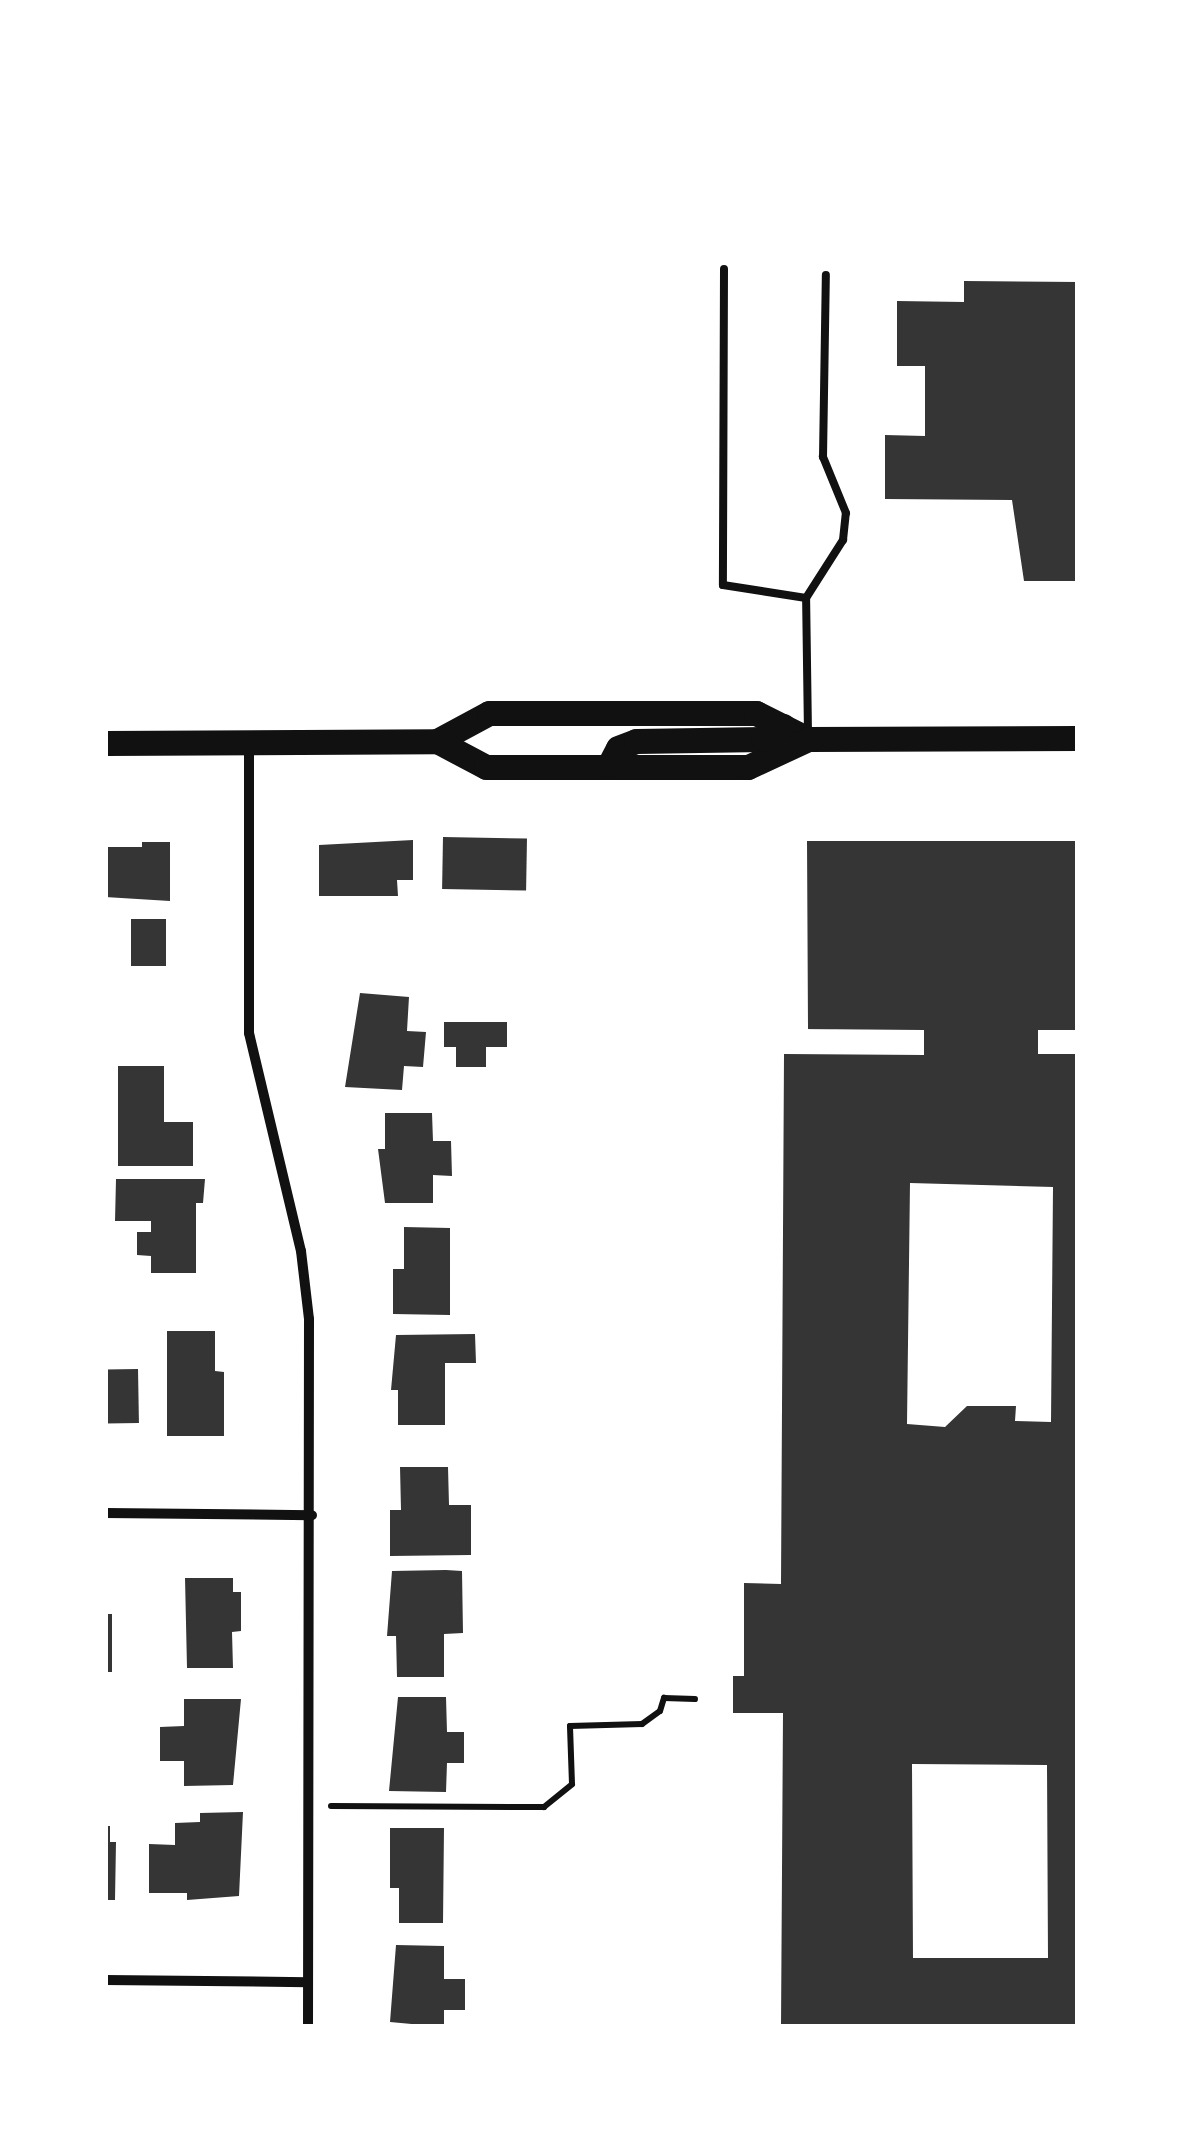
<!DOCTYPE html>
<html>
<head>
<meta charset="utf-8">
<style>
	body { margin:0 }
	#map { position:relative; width:1183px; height:2132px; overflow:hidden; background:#fff; font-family:"Exo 2",sans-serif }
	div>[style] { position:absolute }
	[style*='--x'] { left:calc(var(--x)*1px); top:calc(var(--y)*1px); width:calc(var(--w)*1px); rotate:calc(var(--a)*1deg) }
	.building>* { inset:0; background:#353535; transform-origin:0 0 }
	.path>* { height:6px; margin:-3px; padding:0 3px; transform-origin:3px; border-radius:3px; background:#111 }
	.service>* { height:8px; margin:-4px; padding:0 4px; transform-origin:4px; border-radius:4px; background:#111 }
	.minor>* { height:10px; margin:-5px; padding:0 5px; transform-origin:5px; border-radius:5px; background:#111 }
	.primary>* { height:25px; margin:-12.5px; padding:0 12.5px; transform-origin:12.5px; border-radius:12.5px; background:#111 }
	span { translate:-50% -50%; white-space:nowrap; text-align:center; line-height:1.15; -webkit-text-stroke:8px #fff; paint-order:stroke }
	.frame { position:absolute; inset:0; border:108px solid #fff; pointer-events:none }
</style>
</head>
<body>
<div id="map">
	<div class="building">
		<div style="clip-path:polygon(964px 281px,1078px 282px,1078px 581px,1024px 581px,1012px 500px,885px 499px,885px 435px,925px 436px,925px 366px,897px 366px,897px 301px,964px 302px)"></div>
		<div style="left:443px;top:837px;width:84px;height:52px;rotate:1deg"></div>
		<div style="clip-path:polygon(413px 840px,413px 880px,397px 880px,398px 896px,319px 896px,319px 845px)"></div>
		<div style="clip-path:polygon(evenodd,807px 841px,1078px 841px,1078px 1030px,1038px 1030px,1038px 1054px,1078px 1054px,1078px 2027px,781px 2027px,783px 1713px,733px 1713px,733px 1676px,744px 1676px,744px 1583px,781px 1584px,784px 1054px,924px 1055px,924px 1030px,808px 1029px,807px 841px,910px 1183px,1053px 1187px,1051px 1422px,1015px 1421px,1016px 1406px,967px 1406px,945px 1427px,907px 1424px,910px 1183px,807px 841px,912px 1764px,1047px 1765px,1048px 1958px,913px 1958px,912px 1764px)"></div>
		<div style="clip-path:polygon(142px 842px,170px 842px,170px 901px,105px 897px,105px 847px,142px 847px)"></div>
		<div style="left:131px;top:919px;width:35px;height:47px"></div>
		<div style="clip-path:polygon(360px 993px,409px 997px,407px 1031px,426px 1032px,423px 1067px,404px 1066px,402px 1090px,345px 1087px)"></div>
		<div style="clip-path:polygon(444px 1022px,507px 1022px,507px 1047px,486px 1047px,486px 1067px,456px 1067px,456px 1047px,444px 1047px)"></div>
		<div style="clip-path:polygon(118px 1066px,164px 1066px,164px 1122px,193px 1122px,193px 1166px,118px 1166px)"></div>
		<div style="clip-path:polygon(385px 1113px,432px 1113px,433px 1141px,451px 1141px,452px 1176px,433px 1175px,433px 1203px,385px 1203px,378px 1149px,385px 1149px)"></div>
		<div style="clip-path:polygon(116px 1179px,205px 1179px,203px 1203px,196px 1203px,196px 1273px,151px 1273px,151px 1256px,137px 1255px,137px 1232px,151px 1232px,151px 1221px,115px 1221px)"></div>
		<div style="clip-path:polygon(404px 1227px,450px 1228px,450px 1315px,393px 1314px,393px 1269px,404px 1269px)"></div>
		<div style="clip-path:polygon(167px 1331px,215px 1331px,215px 1371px,224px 1372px,224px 1436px,167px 1436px)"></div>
		<div style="clip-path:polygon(475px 1334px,476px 1363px,445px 1363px,445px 1425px,398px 1425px,398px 1390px,391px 1390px,396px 1335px)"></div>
		<div style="left:138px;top:1369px;width:54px;height:33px;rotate:89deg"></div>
		<div style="clip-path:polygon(400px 1467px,448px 1467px,449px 1505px,471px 1505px,471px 1555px,390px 1556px,390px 1510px,401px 1510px)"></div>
		<div style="clip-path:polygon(446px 1570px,462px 1571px,463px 1633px,444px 1634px,444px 1677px,397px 1677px,396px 1636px,387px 1636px,392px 1571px)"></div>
		<div style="clip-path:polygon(185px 1578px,233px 1578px,233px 1592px,241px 1592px,241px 1631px,232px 1632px,233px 1668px,187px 1668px)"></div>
		<div style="left:105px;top:1614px;width:7px;height:58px"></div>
		<div style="clip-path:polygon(398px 1697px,446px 1697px,447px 1732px,464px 1732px,464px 1763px,447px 1763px,446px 1792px,389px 1791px)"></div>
		<div style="clip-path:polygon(184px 1699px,241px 1699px,233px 1785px,184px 1786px,184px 1761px,160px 1761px,160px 1727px,184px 1726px)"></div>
		<div style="clip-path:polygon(243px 1812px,239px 1896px,187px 1900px,187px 1893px,149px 1893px,149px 1844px,175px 1845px,175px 1823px,200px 1822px,200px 1813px)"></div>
		<div style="clip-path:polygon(105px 1826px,110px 1826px,110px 1842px,116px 1842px,115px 1900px,105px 1900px)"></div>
		<div style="clip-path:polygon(390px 1828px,444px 1828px,443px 1923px,399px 1923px,399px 1888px,390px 1888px)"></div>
		<div style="clip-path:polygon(396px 1945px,444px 1946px,444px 1979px,465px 1979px,465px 2010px,444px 2010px,444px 2027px,390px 2022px)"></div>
	</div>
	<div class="path">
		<div style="--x:331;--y:1806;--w:213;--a:0.3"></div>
		<div style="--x:544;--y:1807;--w:36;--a:-39"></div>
		<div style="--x:572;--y:1784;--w:58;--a:-92"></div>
		<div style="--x:570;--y:1726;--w:72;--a:-1.6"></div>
		<div style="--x:642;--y:1724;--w:22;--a:-36"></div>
		<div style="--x:660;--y:1711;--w:14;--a:-73"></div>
		<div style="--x:664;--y:1698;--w:31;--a:2"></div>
	</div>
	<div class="service">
		<div style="--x:724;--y:269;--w:316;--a:90.2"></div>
		<div style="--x:723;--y:585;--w:84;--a:8.9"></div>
		<div style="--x:808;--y:734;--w:136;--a:-90.8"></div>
		<div style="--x:806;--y:598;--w:69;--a:-57.5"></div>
		<div style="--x:843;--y:540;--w:27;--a:-84"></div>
		<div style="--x:846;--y:513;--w:61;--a:-112.3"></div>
		<div style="--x:823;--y:457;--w:182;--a:-89.1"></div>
	</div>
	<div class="minor">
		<div style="--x:249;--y:745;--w:288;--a:90"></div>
		<div style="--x:249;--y:1033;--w:224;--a:76.6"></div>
		<div style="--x:301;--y:1251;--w:68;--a:83.3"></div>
		<div style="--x:309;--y:1319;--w:708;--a:90.08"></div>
		<div style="--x:105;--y:1513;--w:207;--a:0.6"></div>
		<div style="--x:105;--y:1980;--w:203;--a:0.6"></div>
	</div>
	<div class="primary">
		<div style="--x:437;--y:741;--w:59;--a:-28.3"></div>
		<div style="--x:489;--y:713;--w:267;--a:0"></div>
		<div style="--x:756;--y:713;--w:58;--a:26.6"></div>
		<div style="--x:105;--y:743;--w:332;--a:-0.3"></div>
		<div style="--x:437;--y:741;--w:55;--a:28"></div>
		<div style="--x:486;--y:767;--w:262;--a:0"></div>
		<div style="--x:748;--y:767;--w:66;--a:-25"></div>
		<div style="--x:808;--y:739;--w:270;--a:-0.2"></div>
		<div style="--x:608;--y:767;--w:21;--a:-62"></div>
		<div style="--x:618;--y:748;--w:19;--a:-21"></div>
		<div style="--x:636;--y:741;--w:127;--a:-0.9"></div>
		<div style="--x:763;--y:739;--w:24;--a:-33"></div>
	</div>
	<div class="frame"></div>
</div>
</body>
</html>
